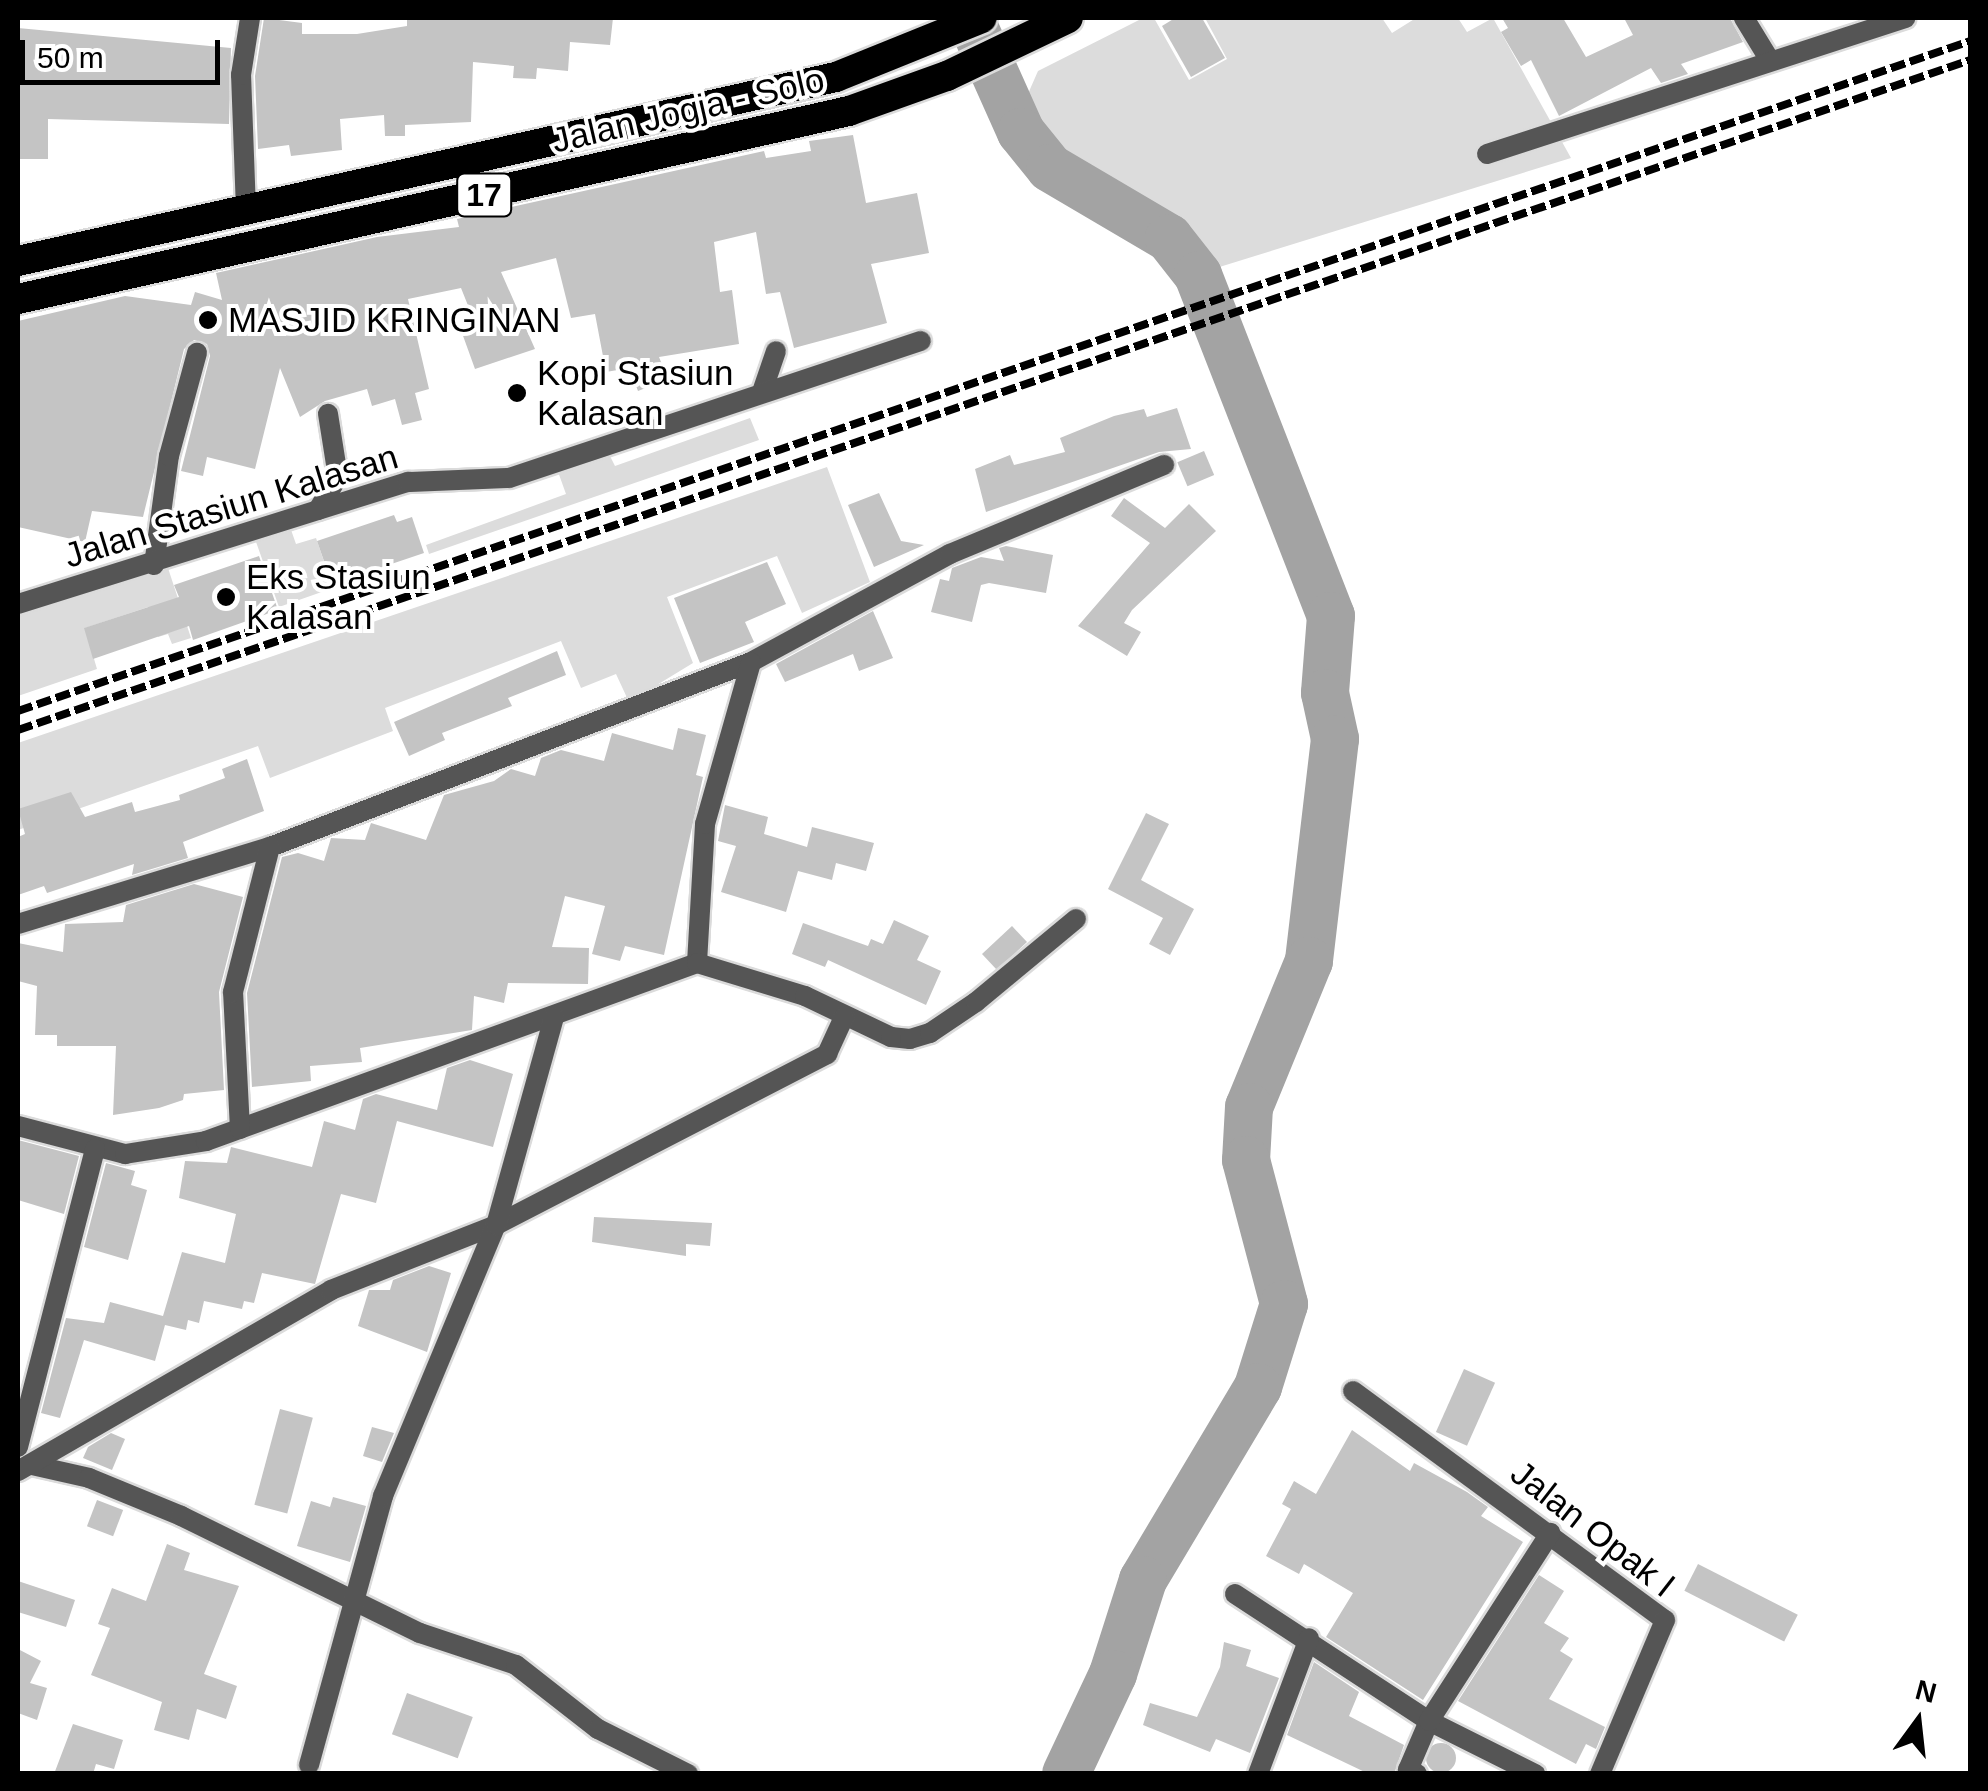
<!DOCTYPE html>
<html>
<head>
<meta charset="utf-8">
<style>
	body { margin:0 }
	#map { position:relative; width:1988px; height:1791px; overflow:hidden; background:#fff; font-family:Helvetica,sans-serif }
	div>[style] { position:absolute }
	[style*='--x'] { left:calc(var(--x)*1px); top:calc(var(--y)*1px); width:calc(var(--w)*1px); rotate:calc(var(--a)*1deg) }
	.green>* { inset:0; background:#dcdcdc }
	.river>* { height:48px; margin:-24px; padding:0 24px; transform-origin:24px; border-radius:24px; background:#a3a3a3 }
	.building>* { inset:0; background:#c4c4c4; transform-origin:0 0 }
	.round { border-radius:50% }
	.roads { filter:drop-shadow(2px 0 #dbdbdb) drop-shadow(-2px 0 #dbdbdb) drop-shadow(0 2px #dbdbdb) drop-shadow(0 -2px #dbdbdb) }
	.street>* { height:20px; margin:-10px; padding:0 10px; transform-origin:10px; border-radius:10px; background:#555 }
	.highway>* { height:30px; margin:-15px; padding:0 15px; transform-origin:15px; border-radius:15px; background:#000 }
	.rail>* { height:8px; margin-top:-4px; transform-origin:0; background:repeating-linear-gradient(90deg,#000 0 15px,transparent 0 20px) }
	.dots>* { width:28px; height:28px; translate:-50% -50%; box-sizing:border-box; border:5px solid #fff; border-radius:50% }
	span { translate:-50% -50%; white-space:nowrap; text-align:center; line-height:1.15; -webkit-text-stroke:8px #fff; paint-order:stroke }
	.shield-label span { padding:2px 8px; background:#fff; border:2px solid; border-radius:8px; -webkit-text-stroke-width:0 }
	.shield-label { font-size:32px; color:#000; font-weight:700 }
	.street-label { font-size:35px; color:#000 }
	.poi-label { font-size:35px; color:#000 }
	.left { translate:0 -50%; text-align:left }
	.frame { position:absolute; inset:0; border:20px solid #000; pointer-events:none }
	.north { position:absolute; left:1868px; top:1671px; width:100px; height:100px; -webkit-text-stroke:8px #fff; paint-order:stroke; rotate:15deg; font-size:28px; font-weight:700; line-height:40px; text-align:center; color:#000 }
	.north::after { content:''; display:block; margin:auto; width:35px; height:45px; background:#000; clip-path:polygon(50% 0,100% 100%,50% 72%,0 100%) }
	.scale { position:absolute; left:20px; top:40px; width:200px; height:45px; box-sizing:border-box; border:5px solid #000; border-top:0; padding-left:12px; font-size:30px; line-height:35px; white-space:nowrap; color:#000; -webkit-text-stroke:8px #fff; paint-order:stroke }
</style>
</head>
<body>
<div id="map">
	<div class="green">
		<div style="clip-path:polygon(1143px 18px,1154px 18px,1189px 80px,1227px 59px,1205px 18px,1382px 18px,1392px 33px,1416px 18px,1458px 18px,1467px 32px,1493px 18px,1571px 158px,1184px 278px,1153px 238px,1030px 131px,1020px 112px,1038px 71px)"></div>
		<div style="clip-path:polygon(750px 418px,759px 440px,429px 554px,426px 545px,566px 494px,557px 469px,607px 450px,615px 466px)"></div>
		<div style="clip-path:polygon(827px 467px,870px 582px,802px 613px,777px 556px,667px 597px,693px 663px,629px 702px,616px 674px,581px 688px,561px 641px,385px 708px,393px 731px,270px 778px,258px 746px,18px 830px,18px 743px)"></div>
		<div style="clip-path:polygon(290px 527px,296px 544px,316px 538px,333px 588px,279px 607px,255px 539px)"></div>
		<div style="clip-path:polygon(168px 568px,191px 638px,172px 644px,168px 634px,158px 637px,148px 607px,85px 628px,97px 669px,18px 696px,18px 612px)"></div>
	</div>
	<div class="river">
		<div style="--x:970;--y:18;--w:125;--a:65.9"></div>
		<div style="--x:1021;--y:132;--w:46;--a:51.1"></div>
		<div style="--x:1050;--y:168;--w:138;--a:30.5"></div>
		<div style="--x:1169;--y:238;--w:47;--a:51.9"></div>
		<div style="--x:1198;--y:275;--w:366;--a:68.7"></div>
		<div style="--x:1331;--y:616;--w:77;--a:94.5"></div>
		<div style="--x:1325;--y:693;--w:47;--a:77.7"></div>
		<div style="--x:1335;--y:739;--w:224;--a:96.7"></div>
		<div style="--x:1309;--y:961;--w:158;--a:112.3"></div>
		<div style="--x:1249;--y:1107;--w:53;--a:93.2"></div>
		<div style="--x:1246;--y:1160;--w:149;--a:75.2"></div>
		<div style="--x:1284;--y:1304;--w:87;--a:107.4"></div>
		<div style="--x:1258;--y:1387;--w:225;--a:120.8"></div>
		<div style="--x:1143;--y:1580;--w:99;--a:107.7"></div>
		<div style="--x:1113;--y:1674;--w:110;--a:115.2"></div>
	</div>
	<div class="building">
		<div style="clip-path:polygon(264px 18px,302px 23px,302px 34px,357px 34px,407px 26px,407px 18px,613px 18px,610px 45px,570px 42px,568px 71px,537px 68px,536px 79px,513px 78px,514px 66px,473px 62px,471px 122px,405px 125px,405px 136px,385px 136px,384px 115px,340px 119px,342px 150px,291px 156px,289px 145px,258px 149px,255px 76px)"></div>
		<div style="clip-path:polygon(1175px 18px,1202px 18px,1225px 58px,1191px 77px,1162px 26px)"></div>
		<div style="clip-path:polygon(1502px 18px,1563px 18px,1586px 57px,1633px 35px,1624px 18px,1730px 18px,1743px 42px,1681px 64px,1688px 74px,1661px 83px,1651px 68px,1559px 116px,1531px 60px,1521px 66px,1501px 32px,1508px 28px)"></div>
		<div style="clip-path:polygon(18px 28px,231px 48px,229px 124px,48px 119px,48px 159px,18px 159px)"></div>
		<div style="clip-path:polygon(853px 135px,866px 203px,917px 193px,929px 253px,871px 264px,887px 323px,794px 348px,780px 292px,766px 294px,756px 232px,714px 242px,720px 292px,732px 290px,739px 344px,659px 357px,668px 379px,638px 391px,629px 368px,606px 372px,595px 314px,571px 318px,556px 258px,501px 272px,535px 349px,475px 369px,462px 333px,477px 328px,461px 288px,408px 299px,429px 389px,415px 393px,422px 420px,402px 425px,395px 399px,372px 406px,367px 389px,325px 401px,300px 417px,280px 368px,255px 469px,207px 457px,203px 476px,181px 471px,210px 356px,207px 344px,194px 340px,184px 349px,143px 517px,92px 511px,85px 542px,18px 527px,18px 321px,125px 296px,191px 305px,195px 292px,222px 300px,216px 273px,377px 237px,459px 227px,457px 219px,764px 151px,766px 158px,811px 151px,809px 141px)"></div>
		<div style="clip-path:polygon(1177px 408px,1191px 449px,1159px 452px,986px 512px,975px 469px,1010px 455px,1014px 465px,1065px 452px,1060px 438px,1114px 416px,1144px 409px,1147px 417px)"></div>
		<div style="left:1204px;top:451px;width:26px;height:29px;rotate:67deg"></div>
		<div style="clip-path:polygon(879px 493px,901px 541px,924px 545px,874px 567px,848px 505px)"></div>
		<div style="clip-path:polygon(1124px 498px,1165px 528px,1189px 504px,1216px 531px,1132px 610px,1124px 623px,1141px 632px,1127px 656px,1078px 626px,1150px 543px,1111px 516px)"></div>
		<div style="clip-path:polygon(394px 515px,397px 522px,412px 517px,424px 553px,332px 584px,317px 541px)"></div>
		<div style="clip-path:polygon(1006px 546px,1053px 555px,1046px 593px,989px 583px,981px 585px,972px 622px,931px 612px,940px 579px,949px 581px,952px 568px,981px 557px,1004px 561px,999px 548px)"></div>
		<div style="clip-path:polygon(259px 556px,278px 610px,193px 640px,189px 626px,93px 659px,84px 628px,179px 597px,174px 585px)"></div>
		<div style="clip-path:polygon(767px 562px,786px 604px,745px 622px,754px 642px,700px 663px,674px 598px)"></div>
		<div style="clip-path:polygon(873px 611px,893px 658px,859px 671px,853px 654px,785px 682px,776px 664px)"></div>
		<div style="clip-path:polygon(557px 651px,566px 675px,508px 698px,512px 706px,442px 733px,445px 740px,409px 756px,394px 722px)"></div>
		<div style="clip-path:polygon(678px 728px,706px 735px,696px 775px,703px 777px,664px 955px,625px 946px,620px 961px,592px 954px,605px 906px,565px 896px,552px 947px,589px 948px,588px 984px,508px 983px,504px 1003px,474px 996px,472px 1030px,360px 1048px,362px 1062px,310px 1066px,311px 1081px,252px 1087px,247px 993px,282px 857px,298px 853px,324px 861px,331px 838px,365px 840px,371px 823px,426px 840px,444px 795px,494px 781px,511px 769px,535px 776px,541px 758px,561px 750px,604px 761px,612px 733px,673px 750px)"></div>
		<div style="clip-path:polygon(247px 759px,264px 811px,183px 842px,188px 858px,132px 875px,134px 864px,47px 893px,44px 886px,18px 895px,18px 837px,25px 834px,18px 809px,71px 792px,85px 817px,132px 802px,135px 812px,180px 800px,179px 795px,225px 778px,222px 769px)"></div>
		<div style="clip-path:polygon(725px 805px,768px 817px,764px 834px,807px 847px,812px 827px,874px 843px,866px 871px,836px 863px,832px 880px,798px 871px,786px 912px,721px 892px,736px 846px,718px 841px)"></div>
		<div style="clip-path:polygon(1146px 813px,1169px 824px,1141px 880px,1194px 909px,1170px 955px,1149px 944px,1163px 918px,1108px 889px)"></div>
		<div style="clip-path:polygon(194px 884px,243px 897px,219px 992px,224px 1090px,184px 1094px,183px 1100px,159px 1108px,113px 1115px,116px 1046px,57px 1046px,57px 1035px,35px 1035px,37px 986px,18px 981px,18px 943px,63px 952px,65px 924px,123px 922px,126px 905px)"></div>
		<div style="clip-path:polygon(894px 920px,929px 936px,917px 960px,941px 971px,926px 1005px,828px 960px,825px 967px,792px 954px,803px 923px,868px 946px,871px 939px,883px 944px)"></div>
		<div style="left:1012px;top:926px;width:22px;height:41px;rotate:47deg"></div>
		<div style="clip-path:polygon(470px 1060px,513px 1074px,493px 1147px,397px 1121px,376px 1203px,341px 1194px,315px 1284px,262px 1273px,254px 1303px,244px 1301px,242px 1309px,204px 1301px,199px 1323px,188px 1320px,186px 1330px,165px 1325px,155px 1361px,84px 1340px,60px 1418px,41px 1413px,66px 1318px,104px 1323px,110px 1302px,163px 1316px,182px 1252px,225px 1263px,236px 1214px,179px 1198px,185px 1161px,227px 1163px,231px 1147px,312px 1167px,324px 1121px,355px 1130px,363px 1099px,376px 1094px,437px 1110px,447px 1068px)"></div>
		<div style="clip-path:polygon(18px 1140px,79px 1156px,64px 1214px,18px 1200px)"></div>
		<div style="clip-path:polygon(106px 1163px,135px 1171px,131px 1185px,147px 1190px,128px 1260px,84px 1247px)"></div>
		<div style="clip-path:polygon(594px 1217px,712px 1223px,710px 1246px,686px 1244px,686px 1256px,592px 1242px)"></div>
		<div style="clip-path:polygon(429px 1266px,451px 1273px,427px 1352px,358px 1326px,369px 1290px,390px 1290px,393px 1280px)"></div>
		<div style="left:1464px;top:1369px;width:34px;height:69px;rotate:24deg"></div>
		<div style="left:280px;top:1409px;width:34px;height:99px;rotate:15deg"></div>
		<div style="clip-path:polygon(372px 1427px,394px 1433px,382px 1462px,363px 1456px)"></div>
		<div style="clip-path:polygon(1352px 1430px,1410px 1471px,1414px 1463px,1467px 1492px,1488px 1507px,1481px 1516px,1523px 1542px,1423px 1700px,1326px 1637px,1353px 1593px,1304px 1564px,1299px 1574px,1266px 1556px,1291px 1509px,1282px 1504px,1294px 1481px,1316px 1494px)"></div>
		<div style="clip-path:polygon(111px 1433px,125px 1439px,112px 1470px,83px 1458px,88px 1447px)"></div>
		<div style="clip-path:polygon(333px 1497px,366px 1506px,350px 1562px,297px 1546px,311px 1501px,330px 1507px)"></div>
		<div style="left:97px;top:1500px;width:28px;height:28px;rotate:21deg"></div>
		<div style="clip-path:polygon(167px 1544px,190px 1553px,184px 1570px,239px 1586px,204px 1674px,237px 1686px,226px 1719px,197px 1709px,189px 1740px,154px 1730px,162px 1702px,91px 1675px,110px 1628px,98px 1624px,112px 1588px,146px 1601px)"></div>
		<div style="left:1698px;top:1564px;width:112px;height:30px;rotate:27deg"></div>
		<div style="clip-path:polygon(1539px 1575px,1564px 1591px,1544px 1623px,1569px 1638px,1560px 1651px,1573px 1659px,1549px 1699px,1605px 1727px,1596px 1749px,1586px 1744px,1576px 1764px,1458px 1701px)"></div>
		<div style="clip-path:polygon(18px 1581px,75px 1600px,66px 1627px,18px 1612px)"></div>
		<div style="clip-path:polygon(1224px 1642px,1251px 1650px,1246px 1666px,1279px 1678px,1250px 1753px,1216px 1739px,1210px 1752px,1143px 1725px,1150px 1703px,1197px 1717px,1220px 1667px)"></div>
		<div style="clip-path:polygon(18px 1649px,41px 1661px,30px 1683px,47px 1688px,37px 1720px,18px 1713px)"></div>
		<div style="clip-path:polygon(1314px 1662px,1359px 1692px,1349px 1716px,1404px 1745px,1394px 1774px,1369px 1774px,1287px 1735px)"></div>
		<div style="left:407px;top:1693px;width:70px;height:44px;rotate:20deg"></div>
		<div style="clip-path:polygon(73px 1724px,123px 1740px,114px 1769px,96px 1764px,93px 1774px,54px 1774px)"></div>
		<div class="round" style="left:1426px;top:1743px;width:30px;height:30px"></div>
	</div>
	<div class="roads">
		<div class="street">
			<div style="--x:1744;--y:18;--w:48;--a:58.6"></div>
			<div style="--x:1487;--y:154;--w:440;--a:-18"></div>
			<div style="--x:246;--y:210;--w:135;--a:-92.1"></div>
			<div style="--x:241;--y:75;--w:58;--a:-81"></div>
			<div style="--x:763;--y:389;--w:40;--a:-71.1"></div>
			<div style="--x:318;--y:510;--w:39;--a:-59"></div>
			<div style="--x:338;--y:477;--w:64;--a:-99"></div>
			<div style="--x:154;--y:565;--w:110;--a:-82.2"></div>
			<div style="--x:169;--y:456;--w:107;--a:-74.8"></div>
			<div style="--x:18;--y:604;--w:409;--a:-17.4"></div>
			<div style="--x:408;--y:482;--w:101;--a:-2.3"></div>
			<div style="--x:509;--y:478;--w:434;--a:-18.4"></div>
			<div style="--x:18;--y:924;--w:264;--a:-17"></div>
			<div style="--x:270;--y:847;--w:515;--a:-21.04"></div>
			<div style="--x:751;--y:662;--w:226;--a:-28.5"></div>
			<div style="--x:950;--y:554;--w:232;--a:-22.6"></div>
			<div style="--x:697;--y:963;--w:139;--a:-86.7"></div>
			<div style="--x:705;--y:824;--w:168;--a:-74.1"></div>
			<div style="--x:18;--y:1126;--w:111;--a:14.7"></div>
			<div style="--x:125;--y:1154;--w:82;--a:-9.1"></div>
			<div style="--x:206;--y:1141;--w:522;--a:-19.93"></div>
			<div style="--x:697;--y:963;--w:113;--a:17"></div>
			<div style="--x:805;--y:996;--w:95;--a:25.5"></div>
			<div style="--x:891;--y:1037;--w:19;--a:6"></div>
			<div style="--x:910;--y:1039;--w:21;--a:-17"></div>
			<div style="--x:930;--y:1033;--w:55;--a:-34"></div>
			<div style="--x:976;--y:1002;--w:130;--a:-39.7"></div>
			<div style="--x:240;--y:1129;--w:137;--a:-92.9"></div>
			<div style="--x:233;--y:992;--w:150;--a:-75.7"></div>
			<div style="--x:1353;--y:1391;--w:387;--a:36.3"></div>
			<div style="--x:1665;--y:1620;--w:167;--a:112.9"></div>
			<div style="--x:18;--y:1447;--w:308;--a:-75.5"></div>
			<div style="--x:32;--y:1465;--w:58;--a:12.8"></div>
			<div style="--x:89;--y:1478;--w:100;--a:22.4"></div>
			<div style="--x:181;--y:1516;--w:266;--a:26.1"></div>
			<div style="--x:420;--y:1633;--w:101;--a:18.4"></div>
			<div style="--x:516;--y:1665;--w:104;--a:38"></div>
			<div style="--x:598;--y:1729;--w:101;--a:26.6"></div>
			<div style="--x:18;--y:1471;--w:362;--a:-30"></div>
			<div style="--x:331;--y:1290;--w:177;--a:-21.5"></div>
			<div style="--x:496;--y:1225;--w:373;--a:-27.3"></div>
			<div style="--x:827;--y:1054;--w:41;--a:-65.3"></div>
			<div style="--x:1235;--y:1594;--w:232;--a:33.2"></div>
			<div style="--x:1429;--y:1721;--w:119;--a:26.6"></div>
			<div style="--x:309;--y:1765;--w:279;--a:-74.6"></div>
			<div style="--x:383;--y:1496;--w:294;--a:-67.4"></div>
			<div style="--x:496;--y:1225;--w:216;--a:-74.4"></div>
			<div style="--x:1258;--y:1774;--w:145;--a:-69.4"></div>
			<div style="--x:1417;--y:1774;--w:10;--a:-156"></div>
			<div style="--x:1408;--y:1770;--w:53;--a:-66.8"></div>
			<div style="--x:1429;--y:1721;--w:224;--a:-57.2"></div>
		</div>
		<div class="highway">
			<div style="--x:18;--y:261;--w:838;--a:-12.68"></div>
			<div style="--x:836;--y:77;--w:157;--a:-22"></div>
			<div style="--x:18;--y:299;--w:852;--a:-12.75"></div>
			<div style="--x:849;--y:111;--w:104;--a:-19.7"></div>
			<div style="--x:947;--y:76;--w:134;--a:-25.6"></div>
		</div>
	</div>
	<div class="rail">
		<div style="--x:18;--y:711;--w:2064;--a:-18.94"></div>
		<div style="--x:18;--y:730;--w:2064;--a:-18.94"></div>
	</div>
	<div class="dots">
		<div style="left:208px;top:320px;background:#000"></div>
		<div style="left:517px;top:393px;background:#000"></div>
		<div style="left:226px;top:597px;background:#000"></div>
	</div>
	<div class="shield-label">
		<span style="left:484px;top:195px">17</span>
	</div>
	<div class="street-label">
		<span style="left:688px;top:110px;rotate:-13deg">Jalan Jogja - Solo</span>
		<span style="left:231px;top:506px;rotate:-17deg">Jalan Stasiun Kalasan</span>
		<span style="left:1593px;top:1529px;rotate:38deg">Jalan Opak I</span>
	</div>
	<div class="poi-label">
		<span class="left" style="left:228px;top:320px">MASJID KRINGINAN</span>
		<span class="left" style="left:537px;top:393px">Kopi Stasiun<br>Kalasan</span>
		<span class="left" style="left:246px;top:597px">Eks Stasiun<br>Kalasan</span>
	</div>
	<div class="frame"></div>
	<div class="north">N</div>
	<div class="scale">50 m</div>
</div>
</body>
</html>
